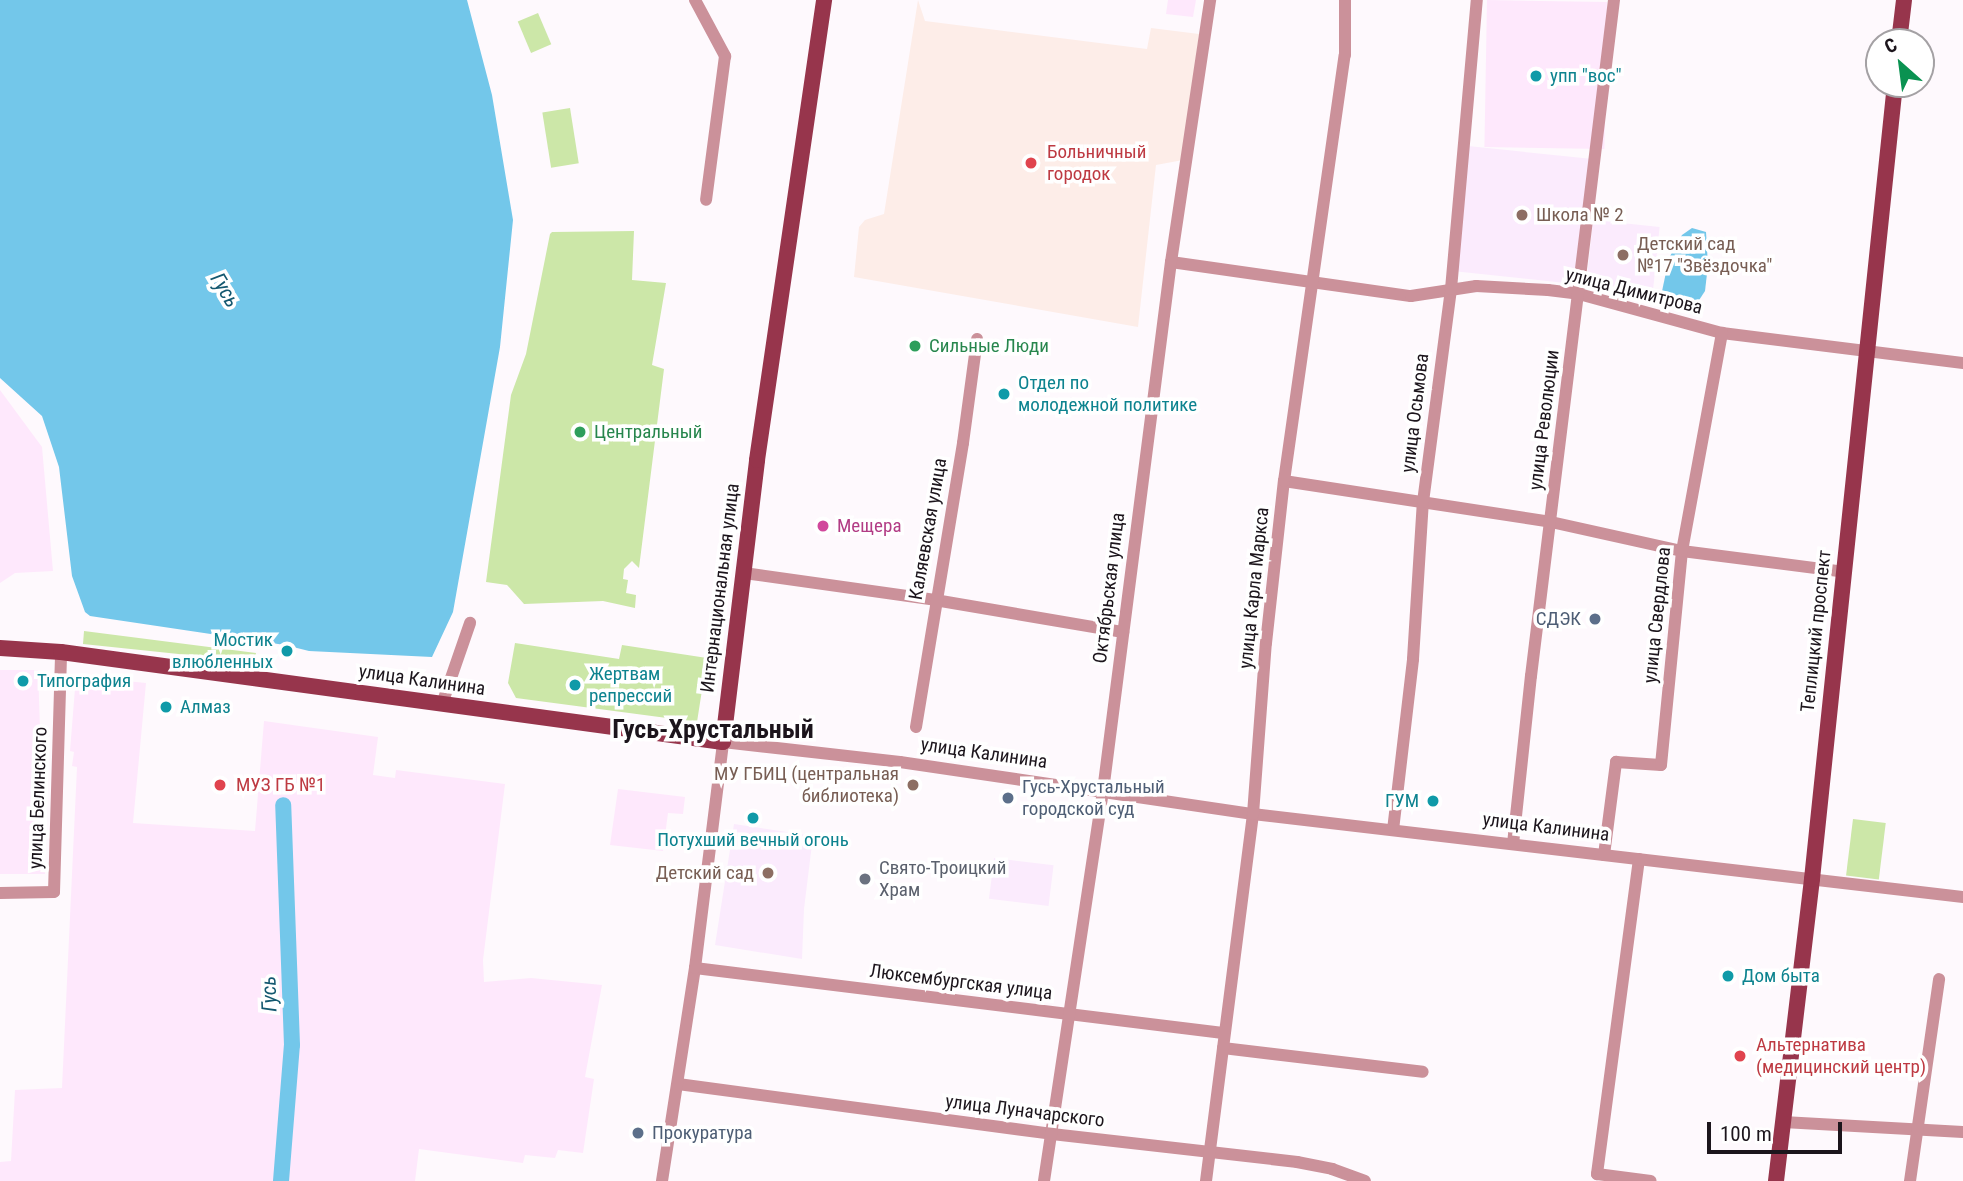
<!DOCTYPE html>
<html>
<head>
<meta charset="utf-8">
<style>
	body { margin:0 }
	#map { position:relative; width:1963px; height:1181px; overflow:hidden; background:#fef9fd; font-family:"Roboto Condensed",sans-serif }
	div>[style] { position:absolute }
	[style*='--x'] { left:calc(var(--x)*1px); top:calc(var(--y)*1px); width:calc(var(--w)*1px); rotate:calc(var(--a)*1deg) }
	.built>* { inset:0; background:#fee8fc; transform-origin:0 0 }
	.education>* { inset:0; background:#fbebfd; transform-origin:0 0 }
	.medical>* { inset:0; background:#fdede8 }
	.green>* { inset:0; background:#cce7a8; transform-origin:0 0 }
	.water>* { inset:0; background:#73c7ea }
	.river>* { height:16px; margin:-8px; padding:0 8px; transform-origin:8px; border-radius:8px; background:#73c7ea }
	.minor>* { height:12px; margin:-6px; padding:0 6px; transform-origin:6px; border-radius:6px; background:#cb919a }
	.major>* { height:16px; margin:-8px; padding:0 8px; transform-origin:8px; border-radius:8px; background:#97354c }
	.dots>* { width:19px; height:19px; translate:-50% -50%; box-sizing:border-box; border:4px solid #fff; border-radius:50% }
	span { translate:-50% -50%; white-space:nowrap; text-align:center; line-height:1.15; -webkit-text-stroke:7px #fff; paint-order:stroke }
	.culture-label { font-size:19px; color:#0d838f }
	.left { translate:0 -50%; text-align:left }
	.right { translate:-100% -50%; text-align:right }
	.health-label { font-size:19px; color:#be3a42 }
	.education-label { font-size:19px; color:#785e54 }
	.street-label { font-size:19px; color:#1c151c }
	.leisure-label { font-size:19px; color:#27864d }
	.hotel-label { font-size:19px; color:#b23c85 }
	.service-label { font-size:19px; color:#4e5e75 }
	.worship-label { font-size:19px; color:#5b616d }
	.water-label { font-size:21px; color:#145870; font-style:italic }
	.district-label { font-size:26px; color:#1c151c; font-weight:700 }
	.north { position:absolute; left:1865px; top:28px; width:70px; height:70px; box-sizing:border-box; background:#fff; border:2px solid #a4a1a4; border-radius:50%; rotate:332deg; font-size:19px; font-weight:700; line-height:28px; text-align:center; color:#1c151c }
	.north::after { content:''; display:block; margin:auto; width:24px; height:32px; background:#0a9251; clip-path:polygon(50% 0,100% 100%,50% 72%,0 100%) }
	.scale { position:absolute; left:1707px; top:1122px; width:135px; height:32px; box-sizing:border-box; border:4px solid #1c151c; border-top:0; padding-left:9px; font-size:21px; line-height:24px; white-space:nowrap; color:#1c151c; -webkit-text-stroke:5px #fff; paint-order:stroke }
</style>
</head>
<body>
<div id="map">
	<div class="built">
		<div style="clip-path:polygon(1168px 0,1196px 0,1193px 17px,1166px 14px)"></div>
		<div style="left:1487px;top:0;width:120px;height:147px;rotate:1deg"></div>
		<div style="clip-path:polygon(0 390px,42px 447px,53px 571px,15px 573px,0 583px)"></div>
		<div style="clip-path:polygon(0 670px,38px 670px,45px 874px,0 874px)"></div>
		<div style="clip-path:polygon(76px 676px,146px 683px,133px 823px,255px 831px,264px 721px,378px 737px,373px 775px,395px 778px,396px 770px,505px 784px,483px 960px,484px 982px,531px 978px,602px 985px,585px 1077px,594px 1079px,583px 1153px,558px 1150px,555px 1158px,525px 1155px,523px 1163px,419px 1149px,415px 1181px,0 1181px,0 1162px,11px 1161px,15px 1090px,62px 1088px,77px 767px,72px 766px,74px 752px,70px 751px)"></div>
		<div style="clip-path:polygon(618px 789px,685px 797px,683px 814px,668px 813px,663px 851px,610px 845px)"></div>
	</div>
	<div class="education">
		<div style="left:1468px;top:146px;width:123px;height:126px;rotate:6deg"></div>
		<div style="left:1593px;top:220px;width:67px;height:64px;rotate:6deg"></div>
		<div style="clip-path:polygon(734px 824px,813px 836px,804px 909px,802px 959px,715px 945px)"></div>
		<div style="left:994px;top:858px;width:60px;height:41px;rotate:7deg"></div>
	</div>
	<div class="medical">
		<div style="clip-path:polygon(918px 0,925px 21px,1147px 49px,1151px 28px,1199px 34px,1183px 160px,1156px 165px,1138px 327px,854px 277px,859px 227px,865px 220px,884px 214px)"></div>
	</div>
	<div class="green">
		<div style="left:538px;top:13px;width:34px;height:22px;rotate:67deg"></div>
		<div style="left:570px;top:108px;width:56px;height:28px;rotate:81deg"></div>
		<div style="clip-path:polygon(634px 231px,632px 280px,666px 283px,652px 365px,664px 369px,639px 568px,632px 561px,624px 569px,623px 579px,628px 580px,626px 593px,636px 595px,635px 608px,603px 601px,524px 604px,507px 585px,486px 582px,511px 395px,526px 354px,550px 234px,552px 232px)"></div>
		<div style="clip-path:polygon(84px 631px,256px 653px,255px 662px,83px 644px)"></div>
		<div style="clip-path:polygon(515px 643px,619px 659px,622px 645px,707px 658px,697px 722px,516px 698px,508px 683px)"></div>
		<div style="left:1853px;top:819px;width:33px;height:57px;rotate:7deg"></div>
	</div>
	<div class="water">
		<div style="clip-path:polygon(0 0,467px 0,492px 95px,513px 220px,500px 347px,453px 612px,432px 657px,309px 651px,285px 645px,90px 616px,85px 612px,72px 576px,59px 467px,42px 416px,0 378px)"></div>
		<div style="clip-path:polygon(1692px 228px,1706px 232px,1708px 265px,1705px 291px,1692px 311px,1672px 306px,1661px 296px,1669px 258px,1682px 235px)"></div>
	</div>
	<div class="river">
		<div style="--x:281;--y:1181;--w:136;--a:-85.4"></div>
		<div style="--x:292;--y:1045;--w:240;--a:-92.1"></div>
	</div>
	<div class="minor">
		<div style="--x:695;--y:0;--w:64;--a:61.8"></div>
		<div style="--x:725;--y:56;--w:145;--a:97.5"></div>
		<div style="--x:1171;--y:262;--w:242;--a:8.1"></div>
		<div style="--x:1411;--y:296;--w:66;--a:-8.7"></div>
		<div style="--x:1476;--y:286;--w:72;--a:3.2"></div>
		<div style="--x:1548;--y:290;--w:31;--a:7"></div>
		<div style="--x:1579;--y:294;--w:148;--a:15.3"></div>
		<div style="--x:1722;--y:333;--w:243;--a:7.1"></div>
		<div style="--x:1284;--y:481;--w:270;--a:8.7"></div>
		<div style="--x:1551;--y:522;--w:134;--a:12.5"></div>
		<div style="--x:1682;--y:551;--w:164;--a:7.3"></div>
		<div style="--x:744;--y:573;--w:193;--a:8"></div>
		<div style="--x:935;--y:600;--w:191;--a:9.7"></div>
		<div style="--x:442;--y:704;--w:86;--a:-70.9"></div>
		<div style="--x:916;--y:727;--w:288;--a:-80.6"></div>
		<div style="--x:963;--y:443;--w:105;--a:-82.3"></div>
		<div style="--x:1393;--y:830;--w:172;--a:-83.3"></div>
		<div style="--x:1413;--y:659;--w:157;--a:-86.4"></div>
		<div style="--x:1423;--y:502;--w:215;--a:-82.5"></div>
		<div style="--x:1451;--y:289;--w:290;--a:-84.9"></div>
		<div style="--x:1513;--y:844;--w:169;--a:-83.9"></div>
		<div style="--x:1531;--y:676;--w:681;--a:-83"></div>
		<div style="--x:1604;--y:855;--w:94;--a:-82.6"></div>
		<div style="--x:1616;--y:762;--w:45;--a:3.8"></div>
		<div style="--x:1661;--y:765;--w:215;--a:-84.4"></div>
		<div style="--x:1682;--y:551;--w:222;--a:-79.6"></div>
		<div style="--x:1639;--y:859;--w:318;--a:97.6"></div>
		<div style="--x:1597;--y:1174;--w:54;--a:7.4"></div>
		<div style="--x:0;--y:893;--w:54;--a:-1.1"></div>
		<div style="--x:54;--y:892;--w:240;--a:-88.3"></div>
		<div style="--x:695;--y:968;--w:532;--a:7.02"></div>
		<div style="--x:1223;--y:1048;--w:201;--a:6.8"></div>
		<div style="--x:678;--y:1084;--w:377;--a:7.6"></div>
		<div style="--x:1052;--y:1134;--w:247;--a:6.5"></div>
		<div style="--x:1297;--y:1162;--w:36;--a:11"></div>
		<div style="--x:1332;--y:1169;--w:35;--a:20"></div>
		<div style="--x:1783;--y:1122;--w:180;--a:3.2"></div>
		<div style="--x:662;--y:1181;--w:216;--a:-81.2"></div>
		<div style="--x:695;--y:968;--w:228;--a:-82.9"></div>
		<div style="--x:723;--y:742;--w:178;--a:6.4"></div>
		<div style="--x:900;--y:762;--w:357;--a:8.4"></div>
		<div style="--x:1253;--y:814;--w:715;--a:6.67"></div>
		<div style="--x:1044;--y:1181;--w:394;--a:-81.4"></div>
		<div style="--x:1103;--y:791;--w:533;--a:-82.68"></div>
		<div style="--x:1171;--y:262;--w:265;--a:-81.5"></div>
		<div style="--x:1206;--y:1181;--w:370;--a:-82.7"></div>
		<div style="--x:1253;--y:814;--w:171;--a:-85.7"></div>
		<div style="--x:1266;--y:643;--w:163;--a:-83.7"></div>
		<div style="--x:1284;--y:481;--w:430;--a:-81.9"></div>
		<div style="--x:1345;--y:55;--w:55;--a:-90"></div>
		<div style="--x:1910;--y:1181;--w:204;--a:-81.8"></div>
	</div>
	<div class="major">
		<div style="--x:1899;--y:42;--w:42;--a:-83.2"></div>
		<div style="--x:0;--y:648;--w:61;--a:3.8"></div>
		<div style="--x:61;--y:652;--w:668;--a:7.74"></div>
		<div style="--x:723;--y:742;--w:284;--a:-83.1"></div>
		<div style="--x:757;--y:460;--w:465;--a:-81.7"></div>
		<div style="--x:1776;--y:1181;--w:304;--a:-83.2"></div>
		<div style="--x:1812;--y:879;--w:799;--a:-84.04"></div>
	</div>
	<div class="dots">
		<div style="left:1536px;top:76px;background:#0f9aa8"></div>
		<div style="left:1031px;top:163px;background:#e0444e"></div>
		<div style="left:1522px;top:215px;background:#8d6e63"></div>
		<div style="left:1623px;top:255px;background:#8d6e63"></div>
		<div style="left:915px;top:346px;background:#2e9e5b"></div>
		<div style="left:1004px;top:394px;background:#0f9aa8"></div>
		<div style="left:580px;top:432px;background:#2e9e5b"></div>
		<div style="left:823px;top:526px;background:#d1479c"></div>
		<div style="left:1595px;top:619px;background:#5c6f8a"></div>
		<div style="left:287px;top:651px;background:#0f9aa8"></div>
		<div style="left:23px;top:681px;background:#0f9aa8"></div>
		<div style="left:575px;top:685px;background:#0f9aa8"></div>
		<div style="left:166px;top:707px;background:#0f9aa8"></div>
		<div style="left:220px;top:785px;background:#e0444e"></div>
		<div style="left:913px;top:785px;background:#8d6e63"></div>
		<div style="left:1008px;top:798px;background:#5c6f8a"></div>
		<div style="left:1433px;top:801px;background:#0f9aa8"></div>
		<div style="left:753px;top:818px;background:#0f9aa8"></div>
		<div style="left:768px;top:873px;background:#8d6e63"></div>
		<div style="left:865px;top:879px;background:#6b7280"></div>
		<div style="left:1728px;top:976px;background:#0f9aa8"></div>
		<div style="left:1740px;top:1056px;background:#e0444e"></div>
		<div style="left:638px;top:1133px;background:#5c6f8a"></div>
	</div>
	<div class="culture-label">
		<span class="left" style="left:1550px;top:76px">упп "вос"</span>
		<span class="left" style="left:1018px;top:394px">Отдел по<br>молодежной политике</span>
		<span class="right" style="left:273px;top:651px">Мостик<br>влюбленных</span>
		<span class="left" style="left:589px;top:685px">Жертвам<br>репрессий</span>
		<span class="left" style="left:37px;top:681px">Типография</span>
		<span class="left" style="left:180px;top:707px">Алмаз</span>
		<span class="right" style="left:1419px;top:801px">ГУМ</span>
		<span style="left:753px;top:840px">Потухший вечный огонь</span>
		<span class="left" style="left:1742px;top:976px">Дом быта</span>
	</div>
	<div class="health-label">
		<span class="left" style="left:1047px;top:163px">Больничный<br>городок</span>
		<span class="left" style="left:236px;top:785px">МУЗ ГБ №1</span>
		<span class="left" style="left:1756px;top:1056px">Альтернатива<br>(медицинский центр)</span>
	</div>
	<div class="education-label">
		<span class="left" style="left:1536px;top:215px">Школа № 2</span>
		<span class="left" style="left:1637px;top:255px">Детский сад<br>№17 "Звёздочка"</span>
		<span class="right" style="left:899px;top:785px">МУ ГБИЦ (центральная<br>библиотека)</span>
		<span class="right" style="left:754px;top:873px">Детский сад</span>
	</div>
	<div class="street-label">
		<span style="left:1634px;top:291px;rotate:14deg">улица Димитрова</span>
		<span style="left:1415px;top:413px;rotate:-83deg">улица Осьмова</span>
		<span style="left:1544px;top:420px;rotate:-83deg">улица Революции</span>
		<span style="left:928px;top:529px;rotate:-80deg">Каляевская улица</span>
		<span style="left:720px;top:588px;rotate:-83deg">Интернациональная улица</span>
		<span style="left:1109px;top:588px;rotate:-83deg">Октябрьская улица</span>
		<span style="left:1254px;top:588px;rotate:-84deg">улица Карла Маркса</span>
		<span style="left:1657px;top:615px;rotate:-84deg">улица Свердлова</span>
		<span style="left:1816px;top:631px;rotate:-84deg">Теплицкий проспект</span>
		<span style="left:422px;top:680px;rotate:8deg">улица Калинина</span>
		<span style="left:984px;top:753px;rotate:8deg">улица Калинина</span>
		<span style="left:38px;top:798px;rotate:-88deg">улица Белинского</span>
		<span style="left:1546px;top:827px;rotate:7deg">улица Калинина</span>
		<span style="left:961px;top:982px;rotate:7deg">Люксембургская улица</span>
		<span style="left:1025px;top:1111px;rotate:7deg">улица Луначарского</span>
	</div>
	<div class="leisure-label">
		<span class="left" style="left:929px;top:346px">Сильные Люди</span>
		<span class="left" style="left:594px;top:432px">Центральный</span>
	</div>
	<div class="hotel-label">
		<span class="left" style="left:837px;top:526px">Мещера</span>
	</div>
	<div class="service-label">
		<span class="right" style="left:1581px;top:619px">СДЭК</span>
		<span class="left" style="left:1022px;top:798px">Гусь-Хрустальный<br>городской суд</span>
		<span class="left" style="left:652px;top:1133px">Прокуратура</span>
	</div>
	<div class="worship-label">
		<span class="left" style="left:879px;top:879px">Свято-Троицкий<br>Храм</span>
	</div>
	<div class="water-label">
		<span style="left:225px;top:290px;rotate:59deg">Гусь</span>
		<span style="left:269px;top:994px;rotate:-92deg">Гусь</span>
	</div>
	<div class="district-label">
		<span style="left:713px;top:730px">Гусь-Хрустальный</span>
	</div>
	<div class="north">С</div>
	<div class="scale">100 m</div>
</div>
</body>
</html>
